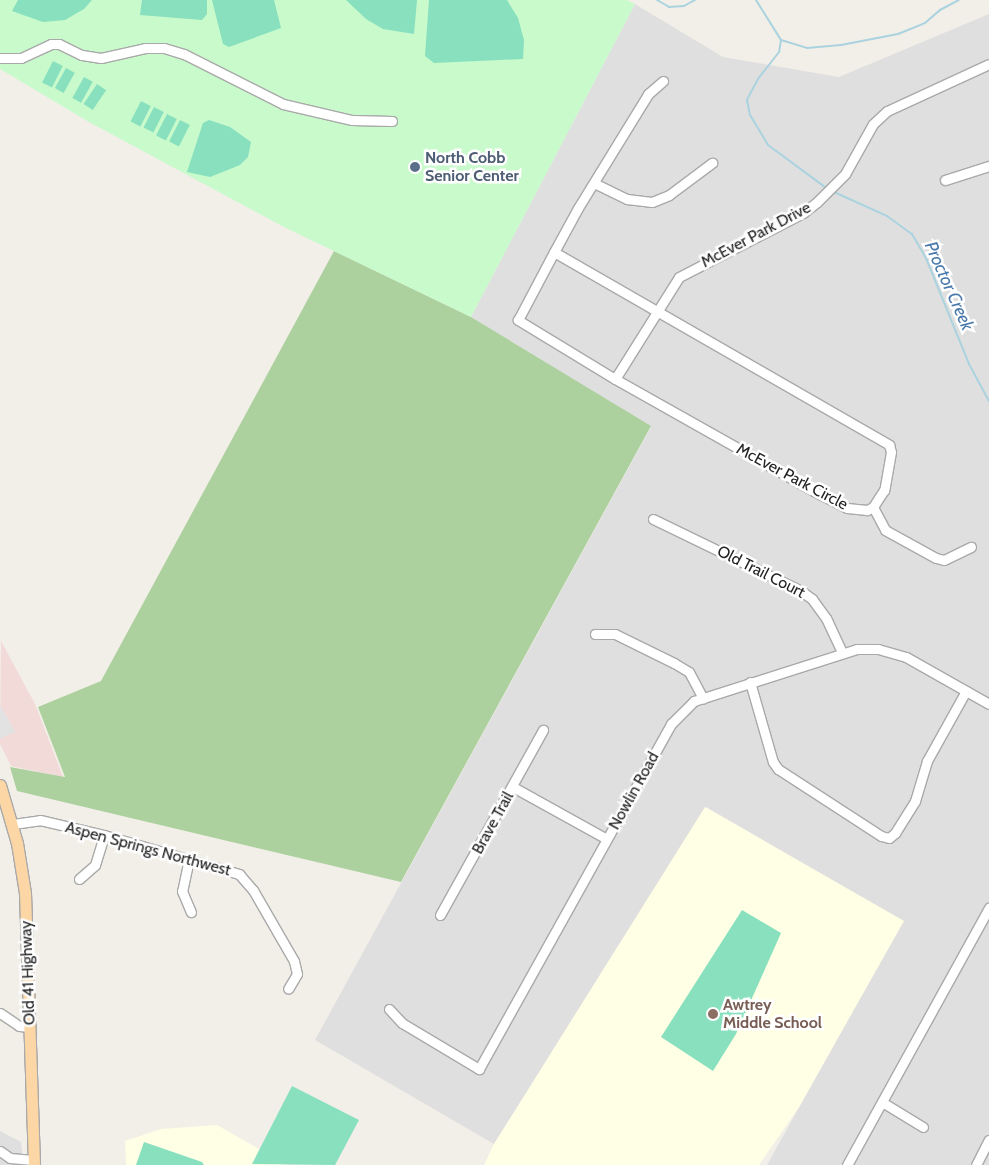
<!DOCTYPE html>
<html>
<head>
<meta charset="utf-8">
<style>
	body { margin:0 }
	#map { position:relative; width:989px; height:1165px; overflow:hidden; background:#f2efe9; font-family:Cabin,sans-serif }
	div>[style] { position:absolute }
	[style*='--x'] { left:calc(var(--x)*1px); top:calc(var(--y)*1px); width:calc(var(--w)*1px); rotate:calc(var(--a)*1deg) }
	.residential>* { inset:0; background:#e0dfdf }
	.commercial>* { inset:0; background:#f2dad9 }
	.education>* { inset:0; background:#ffffe5 }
	.forest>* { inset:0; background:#add19e }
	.park>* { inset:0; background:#c8facc }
	.pitch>* { inset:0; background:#88e0be; transform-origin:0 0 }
	.parking>* { inset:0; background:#e2e2e2 }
	.stream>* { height:2px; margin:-1px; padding:0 1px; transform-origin:1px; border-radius:1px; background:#aad3df }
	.roads { filter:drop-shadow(1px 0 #a9a9a9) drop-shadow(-1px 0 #a9a9a9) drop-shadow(0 1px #a9a9a9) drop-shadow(0 -1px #a9a9a9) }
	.minor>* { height:9px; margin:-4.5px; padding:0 4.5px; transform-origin:4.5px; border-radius:4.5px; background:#fff }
	.major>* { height:11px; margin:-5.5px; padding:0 5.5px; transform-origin:5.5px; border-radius:5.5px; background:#fcd6a4 }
	.dots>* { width:14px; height:14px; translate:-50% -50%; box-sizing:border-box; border:2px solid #fff; border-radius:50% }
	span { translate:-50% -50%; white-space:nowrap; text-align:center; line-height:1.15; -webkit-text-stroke:5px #fff; paint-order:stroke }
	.service-label { font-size:16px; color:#4e5e75; font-weight:700 }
	.left { translate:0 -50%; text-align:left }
	.street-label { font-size:16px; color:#222 }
	.education-label { font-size:16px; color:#785e54; font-weight:700 }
	.water-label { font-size:18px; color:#4a7aab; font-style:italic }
</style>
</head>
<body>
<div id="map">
	<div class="residential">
		<div style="clip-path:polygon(635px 4px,723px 57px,839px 77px,989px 14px,989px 1165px,767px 1165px,903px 921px,706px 807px,494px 1144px,315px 1040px,651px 427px,471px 317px)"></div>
		<div style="clip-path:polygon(0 1131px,21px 1142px,24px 1165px,0 1165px)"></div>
	</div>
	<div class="commercial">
		<div style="clip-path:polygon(1px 641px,35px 704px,63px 777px,11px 766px,0 744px)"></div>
	</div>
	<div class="education">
		<div style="clip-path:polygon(705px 807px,904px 921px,799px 1107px,759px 1165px,484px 1165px,494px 1144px)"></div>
		<div style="clip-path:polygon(217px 1125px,287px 1165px,126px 1165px,125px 1141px,161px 1129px)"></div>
	</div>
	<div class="forest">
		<div style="clip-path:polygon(334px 251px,471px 317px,651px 426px,401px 882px,17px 791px,10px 767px,65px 777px,38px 707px,101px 681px)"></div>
	</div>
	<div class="park">
		<div style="clip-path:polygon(0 0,627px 0,635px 4px,471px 317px,284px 227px,89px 122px,0 69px)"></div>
	</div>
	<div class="pitch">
		<div style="clip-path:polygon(18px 0,92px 0,84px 9px,65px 20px,43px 22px,12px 11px)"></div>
		<div style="clip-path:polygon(142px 0,207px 0,207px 14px,202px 20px,140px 15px)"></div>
		<div style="clip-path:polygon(212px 0,274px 0,281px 28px,229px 47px,223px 44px)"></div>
		<div style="clip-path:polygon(346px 0,417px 0,414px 34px,383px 29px,366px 19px)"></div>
		<div style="clip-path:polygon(429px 0,507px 0,518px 18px,524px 40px,523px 59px,434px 63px,425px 56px)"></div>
		<div style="left:53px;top:61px;width:11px;height:24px;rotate:27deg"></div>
		<div style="left:66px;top:68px;width:10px;height:23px;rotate:29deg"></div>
		<div style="left:84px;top:77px;width:10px;height:24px;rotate:29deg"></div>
		<div style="left:97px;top:84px;width:11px;height:24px;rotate:34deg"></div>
		<div style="left:141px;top:101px;width:11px;height:23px;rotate:27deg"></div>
		<div style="left:154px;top:107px;width:11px;height:23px;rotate:27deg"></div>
		<div style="left:167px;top:114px;width:11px;height:24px;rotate:27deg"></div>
		<div style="left:180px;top:120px;width:11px;height:24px;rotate:27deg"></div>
		<div style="clip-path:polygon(209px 120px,230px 127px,251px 142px,248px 157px,240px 165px,210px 177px,187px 172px,203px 123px)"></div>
		<div style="clip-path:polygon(742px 910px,781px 933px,736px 1034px,713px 1071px,661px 1037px)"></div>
		<div style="clip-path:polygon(292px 1086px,359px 1120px,335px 1165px,252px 1164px)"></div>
		<div style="clip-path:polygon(144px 1142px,202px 1162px,204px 1165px,136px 1165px)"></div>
	</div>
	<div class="parking">
		<div style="clip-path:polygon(0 705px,15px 732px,0 739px)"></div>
	</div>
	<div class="stream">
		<div style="--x:657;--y:0;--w:14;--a:30"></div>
		<div style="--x:669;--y:7;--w:15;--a:-4"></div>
		<div style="--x:684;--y:6;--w:13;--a:-29"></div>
		<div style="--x:756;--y:0;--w:47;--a:58"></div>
		<div style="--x:781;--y:40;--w:12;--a:99"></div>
		<div style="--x:779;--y:52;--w:34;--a:128"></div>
		<div style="--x:758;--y:79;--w:24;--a:118"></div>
		<div style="--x:747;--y:100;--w:15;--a:79"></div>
		<div style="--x:750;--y:115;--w:35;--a:59"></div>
		<div style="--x:768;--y:145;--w:71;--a:36.4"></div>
		<div style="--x:781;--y:40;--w:27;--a:17"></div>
		<div style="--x:807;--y:48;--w:34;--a:-5"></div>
		<div style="--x:841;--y:45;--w:58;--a:-10.9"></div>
		<div style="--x:898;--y:34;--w:29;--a:-22"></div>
		<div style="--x:925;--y:23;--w:20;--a:-41"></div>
		<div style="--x:940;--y:10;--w:21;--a:-28"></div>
		<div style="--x:834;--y:192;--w:58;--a:24.4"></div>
		<div style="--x:887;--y:216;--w:31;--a:36"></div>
		<div style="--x:912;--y:234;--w:28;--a:60"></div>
		<div style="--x:926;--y:258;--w:114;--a:67.9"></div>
		<div style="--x:969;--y:364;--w:42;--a:61.6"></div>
	</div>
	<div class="roads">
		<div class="minor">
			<div style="--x:0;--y:58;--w:21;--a:0"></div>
			<div style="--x:21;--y:58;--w:33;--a:-25"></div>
			<div style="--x:51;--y:44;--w:8;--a:0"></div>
			<div style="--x:59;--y:44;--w:25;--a:26"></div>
			<div style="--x:82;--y:55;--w:19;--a:9"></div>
			<div style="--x:101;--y:58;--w:45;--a:-12.8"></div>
			<div style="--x:145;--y:48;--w:19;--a:0"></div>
			<div style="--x:164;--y:48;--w:21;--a:17"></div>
			<div style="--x:184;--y:54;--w:111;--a:26.8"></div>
			<div style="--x:283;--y:104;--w:71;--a:13.1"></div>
			<div style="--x:352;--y:120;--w:40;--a:1.4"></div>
			<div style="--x:945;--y:180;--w:46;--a:-17.7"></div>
			<div style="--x:594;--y:183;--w:37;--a:26"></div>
			<div style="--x:627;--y:199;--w:25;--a:7"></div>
			<div style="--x:652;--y:202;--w:18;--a:-22"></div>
			<div style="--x:669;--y:195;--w:54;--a:-36.7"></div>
			<div style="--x:554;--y:252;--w:387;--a:29.9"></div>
			<div style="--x:889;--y:445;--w:7;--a:74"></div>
			<div style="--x:891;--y:452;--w:39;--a:100"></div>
			<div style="--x:884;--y:490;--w:20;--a:123"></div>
			<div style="--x:873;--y:507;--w:7;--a:153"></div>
			<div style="--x:867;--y:510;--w:20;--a:-174"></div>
			<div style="--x:847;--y:508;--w:37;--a:-153"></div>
			<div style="--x:814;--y:491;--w:228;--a:-150.6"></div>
			<div style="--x:615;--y:379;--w:114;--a:-148.7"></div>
			<div style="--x:518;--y:320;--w:77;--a:-62.1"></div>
			<div style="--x:554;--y:252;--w:50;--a:-61.4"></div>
			<div style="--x:578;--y:208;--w:134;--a:-58.4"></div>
			<div style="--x:648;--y:94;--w:20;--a:-41"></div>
			<div style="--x:615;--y:379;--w:120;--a:-57.9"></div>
			<div style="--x:679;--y:277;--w:140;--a:-27.3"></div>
			<div style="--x:803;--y:213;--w:18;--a:-38"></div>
			<div style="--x:817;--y:202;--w:40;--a:-45"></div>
			<div style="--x:845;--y:174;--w:57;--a:-60.8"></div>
			<div style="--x:873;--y:124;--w:19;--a:-43"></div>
			<div style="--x:887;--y:111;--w:112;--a:-24.7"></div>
			<div style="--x:873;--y:507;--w:26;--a:62"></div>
			<div style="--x:885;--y:530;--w:58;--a:28.8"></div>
			<div style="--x:936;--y:558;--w:8;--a:14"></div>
			<div style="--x:944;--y:560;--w:30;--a:-26"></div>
			<div style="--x:653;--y:519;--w:165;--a:25.9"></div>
			<div style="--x:801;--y:591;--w:14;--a:36"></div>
			<div style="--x:812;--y:599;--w:24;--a:54"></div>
			<div style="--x:826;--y:618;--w:38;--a:65"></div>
			<div style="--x:595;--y:634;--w:20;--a:0"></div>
			<div style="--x:615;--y:634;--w:66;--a:26.2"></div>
			<div style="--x:674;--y:663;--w:17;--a:31"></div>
			<div style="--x:689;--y:672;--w:30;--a:62"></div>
			<div style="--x:750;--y:682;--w:83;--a:74"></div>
			<div style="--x:773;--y:762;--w:9;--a:54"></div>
			<div style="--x:778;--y:769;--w:123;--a:33"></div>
			<div style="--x:881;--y:836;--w:8;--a:14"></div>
			<div style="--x:889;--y:838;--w:8;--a:-40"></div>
			<div style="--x:895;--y:833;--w:38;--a:-58"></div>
			<div style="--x:915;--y:801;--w:42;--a:-73.3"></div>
			<div style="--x:927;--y:761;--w:80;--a:-60.9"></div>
			<div style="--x:513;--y:787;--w:107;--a:29"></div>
			<div style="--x:13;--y:824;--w:27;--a:-8"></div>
			<div style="--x:40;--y:820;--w:66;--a:13.2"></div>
			<div style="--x:104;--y:835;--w:141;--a:16.1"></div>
			<div style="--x:239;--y:874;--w:21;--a:49"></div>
			<div style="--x:253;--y:890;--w:82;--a:60"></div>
			<div style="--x:294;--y:961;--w:13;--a:77"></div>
			<div style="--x:297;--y:974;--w:17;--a:121"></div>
			<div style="--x:189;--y:859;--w:33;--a:102"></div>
			<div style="--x:182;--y:891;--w:23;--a:67"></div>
			<div style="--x:79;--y:879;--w:21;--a:-41"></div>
			<div style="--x:95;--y:865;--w:31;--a:-73"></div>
			<div style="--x:440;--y:915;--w:212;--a:-60.9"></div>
			<div style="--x:389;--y:1009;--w:19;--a:47"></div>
			<div style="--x:402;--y:1023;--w:90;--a:30.9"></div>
			<div style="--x:479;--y:1069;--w:395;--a:-60.9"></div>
			<div style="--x:671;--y:724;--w:33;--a:-45"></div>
			<div style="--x:694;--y:701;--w:171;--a:-17.7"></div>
			<div style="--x:857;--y:649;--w:21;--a:0"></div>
			<div style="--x:878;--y:649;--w:29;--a:16"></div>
			<div style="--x:906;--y:657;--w:95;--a:29.5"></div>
			<div style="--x:0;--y:1013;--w:23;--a:34"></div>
			<div style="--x:19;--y:1026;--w:11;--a:5"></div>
			<div style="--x:882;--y:1102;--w:48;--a:31.4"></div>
			<div style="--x:0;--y:1151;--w:12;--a:35"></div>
			<div style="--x:10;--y:1158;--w:23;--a:5"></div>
			<div style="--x:847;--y:1165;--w:294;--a:-61.1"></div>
			<div style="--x:976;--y:1165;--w:28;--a:-63"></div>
		</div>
		<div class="major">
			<div style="--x:0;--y:785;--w:60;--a:73.7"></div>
			<div style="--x:17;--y:843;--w:51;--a:80.9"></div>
			<div style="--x:25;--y:893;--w:272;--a:88.1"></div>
		</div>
	</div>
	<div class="dots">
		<div style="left:415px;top:167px;background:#5c6f8a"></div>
		<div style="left:713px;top:1014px;background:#8d6e63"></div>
	</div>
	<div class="service-label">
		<span class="left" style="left:425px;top:167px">North Cobb<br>Senior Center</span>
	</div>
	<div class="street-label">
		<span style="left:756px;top:235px;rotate:-28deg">McEver Park Drive</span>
		<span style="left:792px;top:477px;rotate:28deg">McEver Park Circle</span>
		<span style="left:761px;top:572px;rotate:27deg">Old Trail Court</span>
		<span style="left:634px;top:791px;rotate:-61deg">Nowlin Road</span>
		<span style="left:493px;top:823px;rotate:-61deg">Brave Trail</span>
		<span style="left:148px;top:849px;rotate:15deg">Aspen Springs Northwest</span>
		<span style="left:28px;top:973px;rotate:-92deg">Old 41 Highway</span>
	</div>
	<div class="education-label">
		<span class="left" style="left:723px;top:1014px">Awtrey<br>Middle School</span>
	</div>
	<div class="water-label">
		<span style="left:949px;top:286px;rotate:66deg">Proctor Creek</span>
	</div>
</div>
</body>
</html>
